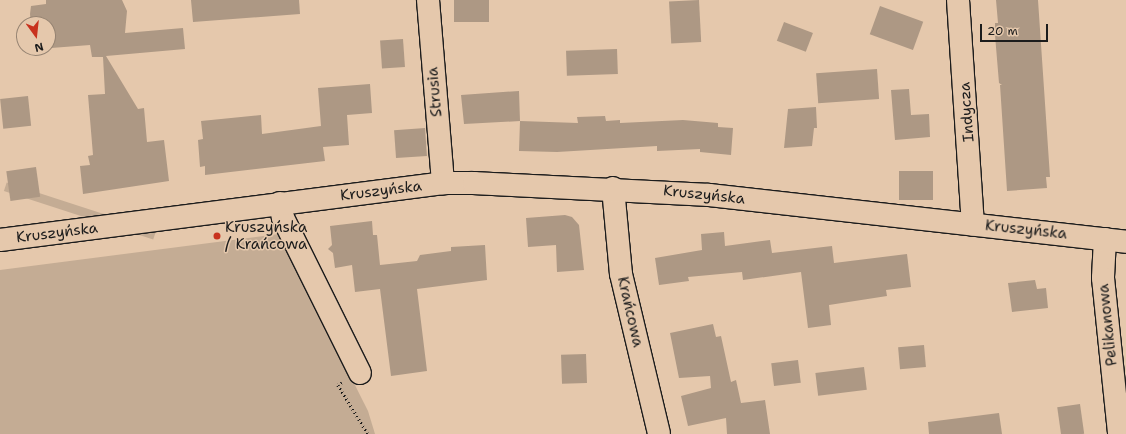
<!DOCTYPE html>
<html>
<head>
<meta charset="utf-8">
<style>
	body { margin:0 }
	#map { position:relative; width:1126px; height:434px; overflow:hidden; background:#e5c8ac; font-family:"Shantell Sans",sans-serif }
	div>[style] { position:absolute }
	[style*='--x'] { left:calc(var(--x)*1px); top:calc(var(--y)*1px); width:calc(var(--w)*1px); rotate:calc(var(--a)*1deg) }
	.green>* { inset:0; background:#c4ac94; transform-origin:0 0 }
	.building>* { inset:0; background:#ad9884; transform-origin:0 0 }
	.path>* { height:2.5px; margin-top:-1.25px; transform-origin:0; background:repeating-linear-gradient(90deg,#1c1c1c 0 1px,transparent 0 4px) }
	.roads { filter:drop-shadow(1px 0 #1c1c1c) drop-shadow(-1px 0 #1c1c1c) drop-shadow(0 1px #1c1c1c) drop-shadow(0 -1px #1c1c1c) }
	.minor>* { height:22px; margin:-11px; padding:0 11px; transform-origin:11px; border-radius:11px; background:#e5c8ac }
	.dots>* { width:11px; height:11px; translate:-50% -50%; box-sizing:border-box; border:2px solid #e5c8ac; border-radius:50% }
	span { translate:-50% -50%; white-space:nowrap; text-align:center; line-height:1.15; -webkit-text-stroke:3px #e5c8ac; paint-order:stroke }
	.street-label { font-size:15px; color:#1c1c1c }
	.poi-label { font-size:15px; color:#1c1c1c }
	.left { translate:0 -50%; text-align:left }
	.north { position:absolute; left:16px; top:16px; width:40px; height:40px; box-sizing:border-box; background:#e5c8ac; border:1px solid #958372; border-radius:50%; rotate:165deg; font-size:11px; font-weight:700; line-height:16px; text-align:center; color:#1c1c1c }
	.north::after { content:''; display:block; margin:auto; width:14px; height:18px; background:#c8321e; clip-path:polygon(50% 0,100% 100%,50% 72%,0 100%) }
	.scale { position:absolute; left:980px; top:24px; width:68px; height:18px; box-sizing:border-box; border:2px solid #1c1c1c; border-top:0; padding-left:5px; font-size:12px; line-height:14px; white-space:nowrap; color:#1c1c1c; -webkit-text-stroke:3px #e5c8ac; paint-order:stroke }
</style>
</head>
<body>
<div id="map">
	<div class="green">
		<div style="left:156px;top:231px;width:9px;height:157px;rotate:108deg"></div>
		<div style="clip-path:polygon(279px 234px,368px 411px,375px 434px,0 434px,0 270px)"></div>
	</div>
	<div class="building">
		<div style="clip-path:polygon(46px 0,122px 0,127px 11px,125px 33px,183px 28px,185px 49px,106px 56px,138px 109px,144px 108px,147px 142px,164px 140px,169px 181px,83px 194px,80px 166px,90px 165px,88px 156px,93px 155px,88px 95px,105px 94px,103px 57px,92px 57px,90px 45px,38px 49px,48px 48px,48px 24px,31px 24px,30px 14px,31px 6px,46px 4px)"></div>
		<div style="clip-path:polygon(191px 0,299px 0,300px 14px,193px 22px)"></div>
		<div style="left:454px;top:0;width:35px;height:22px"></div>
		<div style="left:699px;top:0;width:42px;height:30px;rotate:87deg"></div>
		<div style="clip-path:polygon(996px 0,1038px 0,1050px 177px,1046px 177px,1047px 188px,1007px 191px,1000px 85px,1002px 85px,999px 83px,995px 35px,995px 23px,998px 23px)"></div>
		<div style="left:880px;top:6px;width:46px;height:30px;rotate:20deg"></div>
		<div style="left:784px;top:22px;width:31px;height:20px;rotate:21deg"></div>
		<div style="left:403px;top:39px;width:28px;height:23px;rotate:86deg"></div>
		<div style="left:617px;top:49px;width:25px;height:51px;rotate:88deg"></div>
		<div style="left:877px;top:69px;width:30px;height:61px;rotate:86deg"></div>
		<div style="clip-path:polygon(370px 84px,372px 113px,347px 115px,349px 145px,323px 147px,325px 161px,205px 175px,205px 166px,200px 167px,198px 140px,203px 139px,201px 121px,261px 115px,262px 134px,321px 126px,318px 88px)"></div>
		<div style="clip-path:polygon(909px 89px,911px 115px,929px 114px,930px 137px,895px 140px,891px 90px)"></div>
		<div style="clip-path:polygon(519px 91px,520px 121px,578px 123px,577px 117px,605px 116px,606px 121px,620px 120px,620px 123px,683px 120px,718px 123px,718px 127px,733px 128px,731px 155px,700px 152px,700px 149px,657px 151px,657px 146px,557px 152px,519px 151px,520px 121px,464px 124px,461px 95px)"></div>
		<div style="left:28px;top:96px;width:30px;height:28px;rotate:84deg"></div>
		<div style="clip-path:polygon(816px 107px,817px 128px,814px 128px,812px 146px,784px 148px,788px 109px)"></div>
		<div style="left:425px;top:128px;width:28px;height:31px;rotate:86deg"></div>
		<div style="left:36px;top:167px;width:30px;height:30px;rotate:82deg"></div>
		<div style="left:933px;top:171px;width:29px;height:34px;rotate:90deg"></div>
		<div style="clip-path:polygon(565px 215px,572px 217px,579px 225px,584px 270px,557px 272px,556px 245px,528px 247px,526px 218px)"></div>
		<div style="clip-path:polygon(372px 221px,373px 235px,377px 235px,380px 265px,417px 261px,420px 255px,451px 251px,451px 247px,485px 245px,487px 280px,417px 289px,427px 371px,391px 376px,380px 289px,355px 292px,352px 265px,335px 268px,333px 253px,328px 249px,332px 245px,330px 226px)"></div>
		<div style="clip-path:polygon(724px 232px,725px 246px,770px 240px,772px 253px,832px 246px,834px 263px,907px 254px,911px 287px,886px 290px,887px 296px,829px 305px,831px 325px,808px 328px,801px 272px,743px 280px,742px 272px,688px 277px,689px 281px,659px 285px,655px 258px,702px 250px,701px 234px)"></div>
		<div style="clip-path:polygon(1035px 280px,1037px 289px,1046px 288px,1048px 308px,1012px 312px,1008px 283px)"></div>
		<div style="clip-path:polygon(713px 324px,716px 337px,721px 336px,731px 382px,736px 380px,741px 403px,765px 400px,770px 434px,727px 434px,726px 418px,688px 426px,681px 396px,711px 388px,710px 376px,679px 378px,670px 333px)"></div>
		<div style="left:924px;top:345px;width:22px;height:26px;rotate:85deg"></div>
		<div style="left:586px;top:354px;width:29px;height:25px;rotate:88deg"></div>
		<div style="left:798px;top:360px;width:23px;height:27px;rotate:83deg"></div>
		<div style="left:864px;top:367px;width:23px;height:49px;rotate:83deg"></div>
		<div style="left:1080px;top:404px;width:30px;height:23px;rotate:82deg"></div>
		<div style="clip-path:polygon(999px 413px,1002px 434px,929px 434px,928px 422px)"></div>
	</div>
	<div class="path">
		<div style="--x:342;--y:383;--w:4;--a:153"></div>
		<div style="--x:338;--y:385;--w:57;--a:58.5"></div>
	</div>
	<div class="roads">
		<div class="minor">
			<div style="--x:428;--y:0;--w:184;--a:85.3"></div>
			<div style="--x:958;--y:0;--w:225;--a:86.2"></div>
			<div style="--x:613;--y:188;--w:86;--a:84.7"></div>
			<div style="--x:621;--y:274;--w:164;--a:76.6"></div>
			<div style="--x:280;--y:203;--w:15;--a:79"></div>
			<div style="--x:283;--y:218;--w:173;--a:63.6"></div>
			<div style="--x:1105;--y:239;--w:39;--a:93"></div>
			<div style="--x:1103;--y:278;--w:157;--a:84.1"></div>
			<div style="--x:0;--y:240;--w:447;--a:-7.3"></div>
			<div style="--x:443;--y:183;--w:31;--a:0"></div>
			<div style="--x:474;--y:183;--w:235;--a:2.9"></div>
			<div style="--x:709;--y:195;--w:420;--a:6.4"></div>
		</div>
	</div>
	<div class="dots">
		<div style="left:217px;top:236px;background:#c8321e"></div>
	</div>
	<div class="street-label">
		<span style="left:435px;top:92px;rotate:-95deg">Strusia</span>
		<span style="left:967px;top:112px;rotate:-94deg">Indycza</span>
		<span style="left:381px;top:191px;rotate:-7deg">Kruszyńska</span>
		<span style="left:704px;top:195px;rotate:6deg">Kruszyńska</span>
		<span style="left:1026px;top:230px;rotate:6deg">Kruszyńska</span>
		<span style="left:57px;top:233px;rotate:-7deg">Kruszyńska</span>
		<span style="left:630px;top:312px;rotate:77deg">Krańcowa</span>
		<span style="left:1108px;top:325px;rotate:-96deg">Pelikanowa</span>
	</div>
	<div class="poi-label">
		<span class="left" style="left:225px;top:236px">Kruszyńska<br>/ Krańcowa</span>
	</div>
	<div class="north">N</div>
	<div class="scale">20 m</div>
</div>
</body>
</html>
